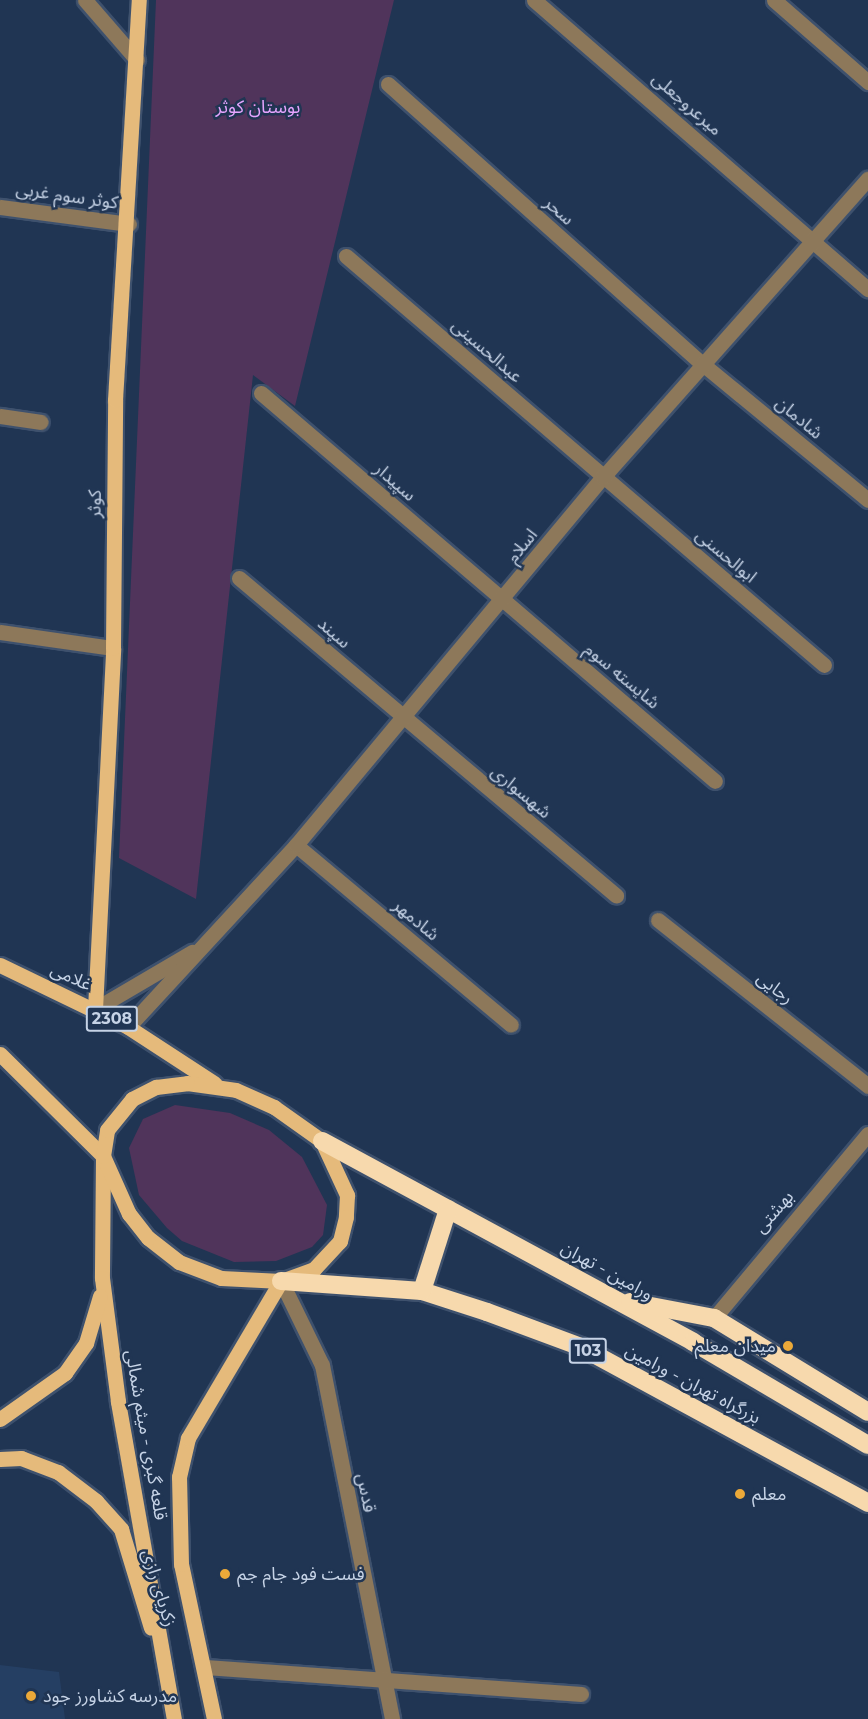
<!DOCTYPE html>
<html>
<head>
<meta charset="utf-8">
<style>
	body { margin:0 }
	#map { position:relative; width:868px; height:1719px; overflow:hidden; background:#203553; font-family:Montserrat,"Noto Sans Arabic",sans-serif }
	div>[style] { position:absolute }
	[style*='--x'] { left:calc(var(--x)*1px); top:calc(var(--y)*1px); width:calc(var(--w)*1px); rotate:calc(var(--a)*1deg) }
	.built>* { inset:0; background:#253f63 }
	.green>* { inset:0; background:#50345b }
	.roads { filter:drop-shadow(2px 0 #3e516d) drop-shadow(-2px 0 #3e516d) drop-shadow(0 2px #3e516d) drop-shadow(0 -2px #3e516d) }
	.minor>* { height:15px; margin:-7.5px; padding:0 7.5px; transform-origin:7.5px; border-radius:7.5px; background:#8d785a }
	.major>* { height:15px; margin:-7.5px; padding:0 7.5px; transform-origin:7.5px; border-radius:7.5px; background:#e5ba7b }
	.highway>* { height:18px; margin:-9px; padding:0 9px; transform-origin:9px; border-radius:9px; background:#f7d9ad }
	.dots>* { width:16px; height:16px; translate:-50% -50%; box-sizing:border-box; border:3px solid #203553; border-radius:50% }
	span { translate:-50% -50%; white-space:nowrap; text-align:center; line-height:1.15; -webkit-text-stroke:5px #203553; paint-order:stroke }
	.shield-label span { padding:2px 4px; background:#203553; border:2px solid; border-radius:4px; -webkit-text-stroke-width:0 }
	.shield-label { font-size:16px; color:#c6d3e6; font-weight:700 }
	.street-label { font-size:18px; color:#c6d3e6 }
	.park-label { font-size:18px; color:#e5a4fe }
	.poi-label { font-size:18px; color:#c6d3e6 }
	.right { translate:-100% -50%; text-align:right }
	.left { translate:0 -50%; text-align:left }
</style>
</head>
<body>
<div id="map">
	<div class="built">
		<div style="clip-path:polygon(0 1665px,59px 1672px,65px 1719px,0 1719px)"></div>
	</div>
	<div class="green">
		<div style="clip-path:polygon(156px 0,394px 0,295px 406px,253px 375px,196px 899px,119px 858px)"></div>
		<div style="clip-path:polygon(175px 1105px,230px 1113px,269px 1130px,302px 1157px,327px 1205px,323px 1235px,312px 1247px,276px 1261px,234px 1262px,182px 1241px,167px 1228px,139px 1195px,129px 1148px,143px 1119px)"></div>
	</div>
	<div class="roads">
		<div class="minor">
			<div style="--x:85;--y:0;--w:79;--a:49.1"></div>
			<div style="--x:534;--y:0;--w:442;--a:40.9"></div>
			<div style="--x:774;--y:0;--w:125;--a:41.1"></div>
			<div style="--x:388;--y:84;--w:424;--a:41.7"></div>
			<div style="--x:705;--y:366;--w:211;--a:39.4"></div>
			<div style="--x:0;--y:207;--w:130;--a:7.5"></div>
			<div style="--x:346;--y:256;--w:629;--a:40.55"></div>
			<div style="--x:261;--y:393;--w:597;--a:40.52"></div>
			<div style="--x:0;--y:416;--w:41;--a:8.3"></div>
			<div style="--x:239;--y:578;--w:493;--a:40.1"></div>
			<div style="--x:0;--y:632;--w:114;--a:8.1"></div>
			<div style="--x:296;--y:845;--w:280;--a:39.9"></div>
			<div style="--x:658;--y:920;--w:268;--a:38.3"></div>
			<div style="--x:95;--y:1009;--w:113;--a:-30.4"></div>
			<div style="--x:128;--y:1027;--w:248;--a:-47.3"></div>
			<div style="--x:296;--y:845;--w:479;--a:-50.2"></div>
			<div style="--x:603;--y:477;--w:399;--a:-48.4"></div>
			<div style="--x:281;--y:1281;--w:93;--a:64"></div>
			<div style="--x:322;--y:1365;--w:361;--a:78.8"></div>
			<div style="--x:714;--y:1318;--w:240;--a:-50.1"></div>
			<div style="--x:206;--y:1667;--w:376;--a:4.1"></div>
		</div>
		<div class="major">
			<div style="--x:0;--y:965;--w:142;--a:25.8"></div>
			<div style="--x:128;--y:1027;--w:103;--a:33.1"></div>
			<div style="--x:95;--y:1009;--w:361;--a:-87.1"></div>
			<div style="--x:113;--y:648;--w:248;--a:-89.5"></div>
			<div style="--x:115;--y:400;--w:401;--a:-86.6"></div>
			<div style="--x:0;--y:1054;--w:145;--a:44.7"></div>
			<div style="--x:103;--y:1156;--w:122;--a:90.5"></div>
			<div style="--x:102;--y:1278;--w:125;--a:82.6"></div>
			<div style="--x:118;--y:1402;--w:322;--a:80"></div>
			<div style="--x:187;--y:1083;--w:49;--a:8.1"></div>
			<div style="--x:236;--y:1090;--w:42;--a:24.1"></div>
			<div style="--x:274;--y:1107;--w:59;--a:35.3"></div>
			<div style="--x:322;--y:1141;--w:60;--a:65.2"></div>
			<div style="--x:347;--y:1195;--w:22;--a:93"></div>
			<div style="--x:346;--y:1217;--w:25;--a:104"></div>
			<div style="--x:340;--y:1241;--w:38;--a:133"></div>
			<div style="--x:314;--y:1269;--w:35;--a:160"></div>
			<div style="--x:281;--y:1281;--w:60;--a:-177.1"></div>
			<div style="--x:221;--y:1278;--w:45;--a:-159.1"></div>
			<div style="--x:179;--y:1262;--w:39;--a:-142"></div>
			<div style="--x:148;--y:1238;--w:31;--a:-128"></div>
			<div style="--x:129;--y:1214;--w:64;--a:-114.1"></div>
			<div style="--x:103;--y:1156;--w:26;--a:-81"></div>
			<div style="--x:107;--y:1130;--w:40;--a:-51"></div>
			<div style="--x:132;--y:1099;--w:27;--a:-27"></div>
			<div style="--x:156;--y:1087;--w:31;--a:-7"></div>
			<div style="--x:0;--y:1419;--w:80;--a:-35.3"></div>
			<div style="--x:65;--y:1373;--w:37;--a:-55"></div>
			<div style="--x:86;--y:1343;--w:49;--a:-73.4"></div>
			<div style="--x:0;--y:1459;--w:21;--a:-3"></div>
			<div style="--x:21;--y:1458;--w:40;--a:21"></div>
			<div style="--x:58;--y:1472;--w:48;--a:37.3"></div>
			<div style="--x:96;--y:1501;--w:38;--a:48"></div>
			<div style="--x:121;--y:1529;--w:103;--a:73.1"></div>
			<div style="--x:214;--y:1719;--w:158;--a:-102"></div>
			<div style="--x:181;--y:1564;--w:87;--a:-91.3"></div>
			<div style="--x:179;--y:1477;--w:40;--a:-77"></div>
			<div style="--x:188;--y:1438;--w:182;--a:-59.4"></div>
		</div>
		<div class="highway">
			<div style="--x:322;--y:1141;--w:422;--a:28.4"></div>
			<div style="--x:693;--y:1342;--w:203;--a:30.5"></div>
			<div style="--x:281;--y:1281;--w:141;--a:4.1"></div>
			<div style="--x:422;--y:1291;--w:68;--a:17.9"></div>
			<div style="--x:487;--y:1312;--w:100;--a:20.4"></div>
			<div style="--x:581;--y:1347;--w:327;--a:28.5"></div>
			<div style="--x:422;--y:1291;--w:86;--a:-72.4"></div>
			<div style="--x:630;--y:1302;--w:86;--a:10.8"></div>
			<div style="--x:714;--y:1318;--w:180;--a:31.4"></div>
		</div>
	</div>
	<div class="dots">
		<div style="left:788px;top:1346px;background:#eba939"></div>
		<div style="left:740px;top:1494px;background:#eba939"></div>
		<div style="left:225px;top:1574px;background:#eba939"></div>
		<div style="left:31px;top:1696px;background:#eba939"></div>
	</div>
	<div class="shield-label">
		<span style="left:112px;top:1019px">2308</span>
		<span style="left:588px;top:1351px">103</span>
	</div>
	<div class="street-label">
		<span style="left:687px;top:104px;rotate:41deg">میرعروجعلی</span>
		<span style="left:67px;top:196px;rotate:8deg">کوثر سوم غربی</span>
		<span style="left:559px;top:211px;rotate:42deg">سحر</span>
		<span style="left:487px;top:351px;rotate:41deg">عبدالحسینی</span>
		<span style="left:799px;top:418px;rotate:40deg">شادمان</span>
		<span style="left:395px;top:482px;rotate:41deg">سپیدار</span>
		<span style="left:95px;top:504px;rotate:-89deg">کوثر</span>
		<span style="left:522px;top:546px;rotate:-51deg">اسلام</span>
		<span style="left:726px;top:556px;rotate:40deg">ابوالحسنی</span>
		<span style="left:334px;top:633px;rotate:41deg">سپند</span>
		<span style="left:622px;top:676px;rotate:40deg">شایسته سوم</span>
		<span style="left:521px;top:792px;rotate:40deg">شهسواری</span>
		<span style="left:416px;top:920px;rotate:40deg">شادمهر</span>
		<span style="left:71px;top:977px;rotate:24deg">غلامی</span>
		<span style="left:775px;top:988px;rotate:38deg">رجایی</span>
		<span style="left:774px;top:1212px;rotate:-49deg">بهشتی</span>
		<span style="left:607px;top:1271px;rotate:29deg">ورامین - تهران</span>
		<span style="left:693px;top:1384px;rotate:28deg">بزرگراه تهران - ورامین</span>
		<span style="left:146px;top:1435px;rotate:80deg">قلعه گبری - میثم شمالی</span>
		<span style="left:366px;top:1493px;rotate:79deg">قدس</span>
		<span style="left:159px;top:1588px;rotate:73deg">زکریای رازی</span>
	</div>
	<div class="park-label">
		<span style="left:258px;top:107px">بوستان کوثر</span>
	</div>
	<div class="poi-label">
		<span class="right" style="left:776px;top:1346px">میدان معلم</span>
		<span class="left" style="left:752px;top:1494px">معلم</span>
		<span class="left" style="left:237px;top:1574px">فست فود جام جم</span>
		<span class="left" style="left:43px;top:1696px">مدرسه کشاورز جود</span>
	</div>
</div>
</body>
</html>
